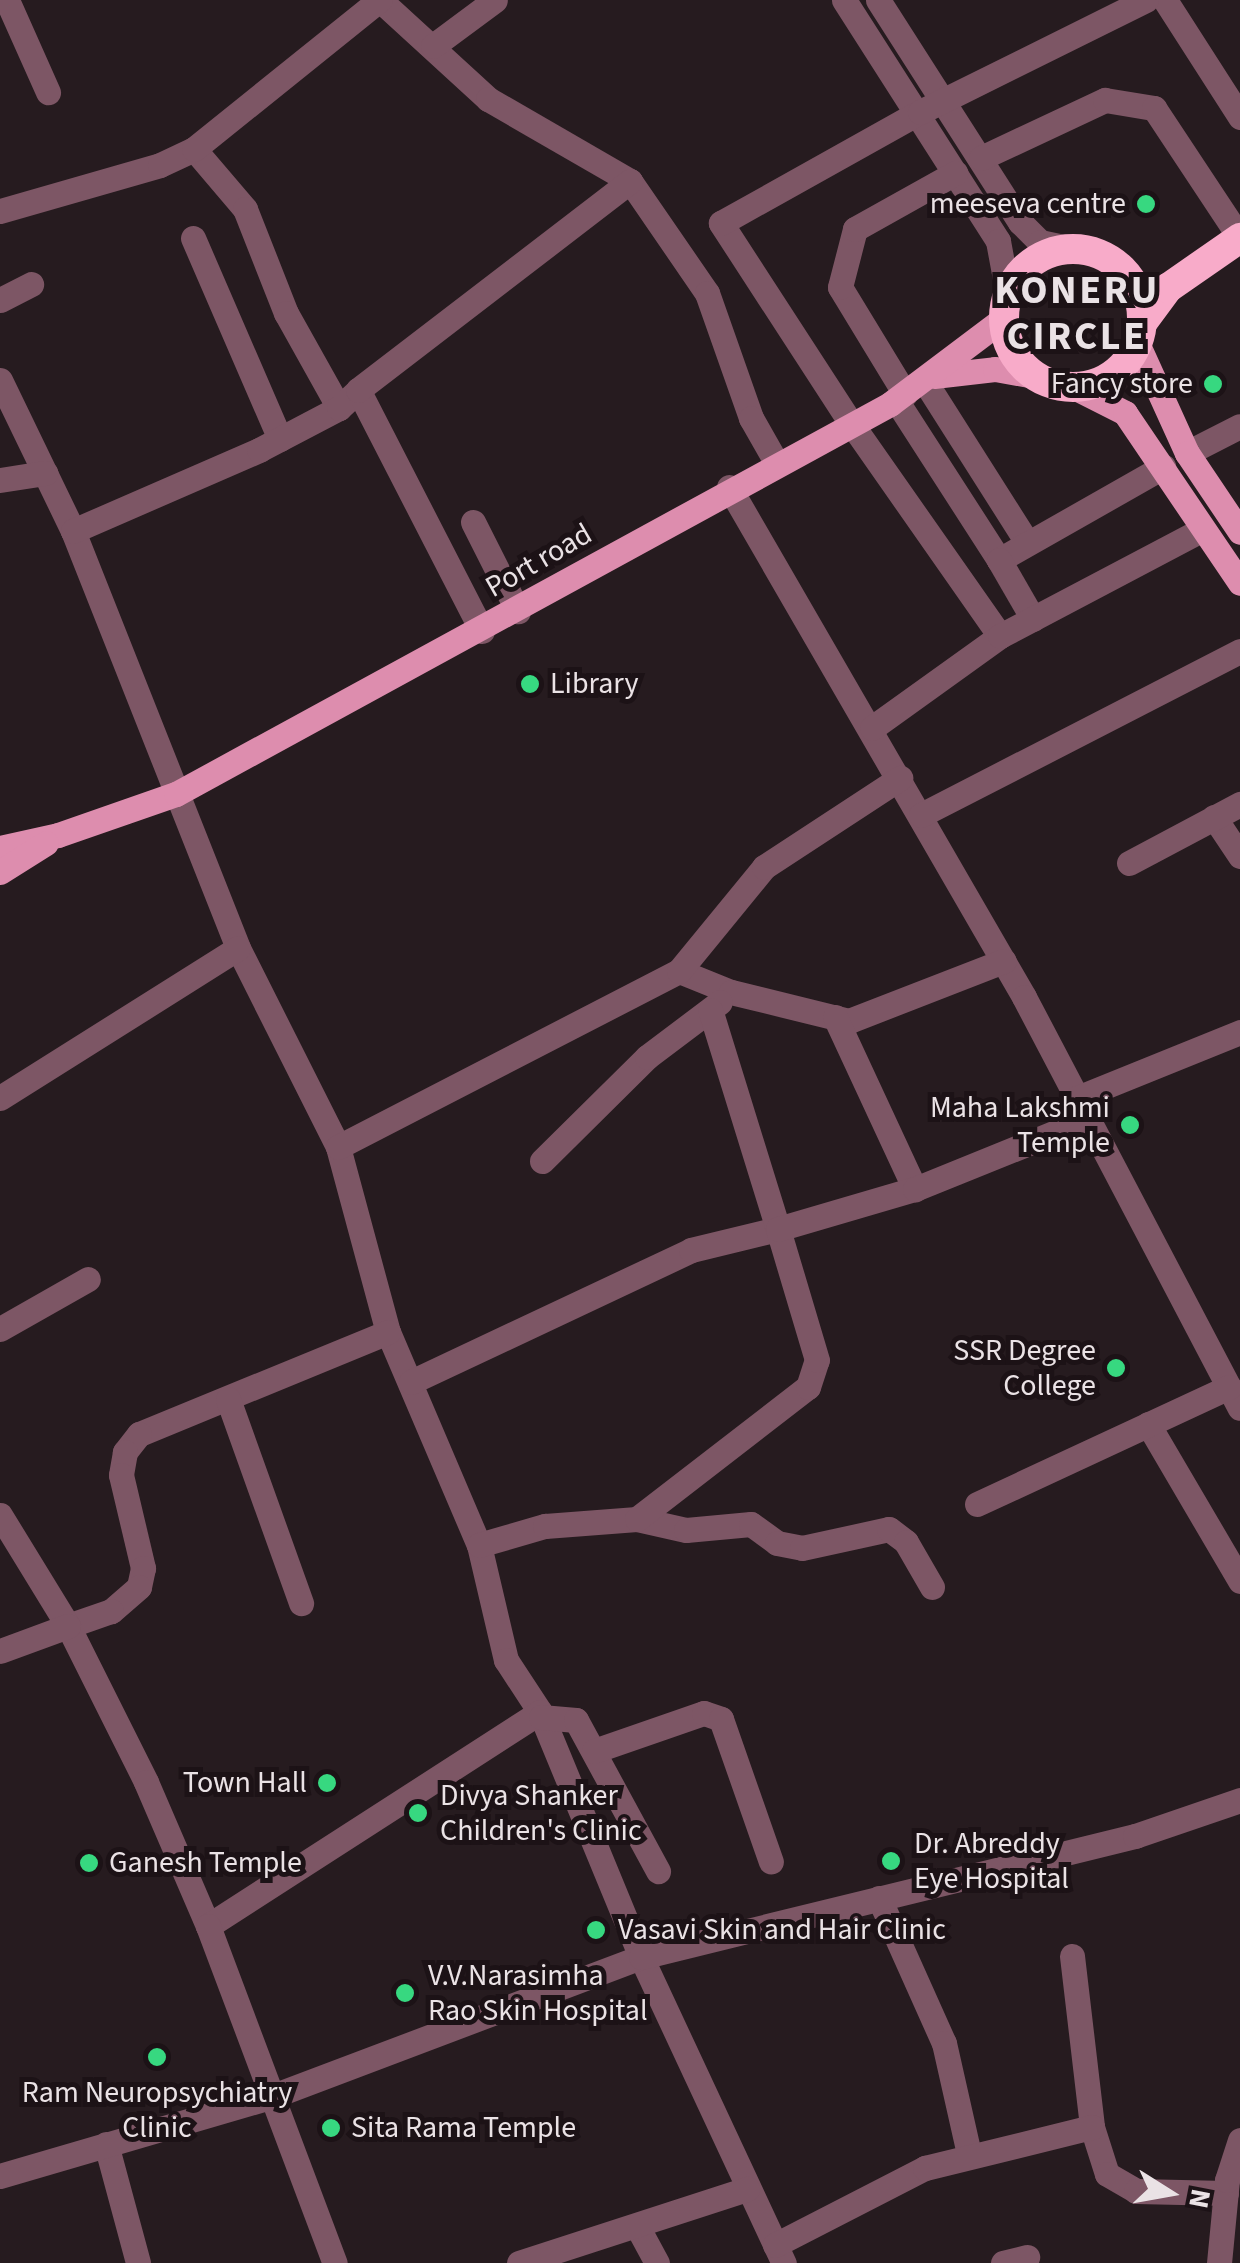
<!DOCTYPE html>
<html>
<head>
<meta charset="utf-8">
<style>
	body { margin:0 }
	#map { position:relative; width:1240px; height:2263px; overflow:hidden; background:#261b1f; font-family:"Source Sans 3",sans-serif }
	div>[style] { position:absolute }
	[style*='--x'] { left:calc(var(--x)*1px); top:calc(var(--y)*1px); width:calc(var(--w)*1px); rotate:calc(var(--a)*1deg) }
	.minor>* { height:25px; margin:-12.5px; padding:0 12.5px; transform-origin:12.5px; border-radius:12.5px; background:#7d5665 }
	.major>* { height:25px; margin:-12.5px; padding:0 12.5px; transform-origin:12.5px; border-radius:12.5px; background:#dd8dae }
	.highway>* { height:30px; margin:-15px; padding:0 15px; transform-origin:15px; border-radius:15px; background:#f8abc9 }
	.highway>.ring { margin:-15px; padding:0; box-sizing:content-box; background:none; border:30px solid #f8abc9; border-radius:50% }
	.dots>* { width:28px; height:28px; translate:-50% -50%; box-sizing:border-box; border:5px solid #1c1216; border-radius:50% }
	span { translate:-50% -50%; white-space:nowrap; text-align:center; line-height:1.15; -webkit-text-stroke:10px #1c1216; paint-order:stroke }
	.poi-label { font-size:30px; color:#eae2e5 }
	.right { translate:-100% -50%; text-align:right }
	.left { translate:0 -50%; text-align:left }
	.street-label { font-size:30px; color:#eae2e5 }
	.district-label { font-size:40px; color:#eae2e5; font-weight:700; letter-spacing:2.5px }
	.north { position:absolute; left:1120px; top:2143px; width:100px; height:100px; -webkit-text-stroke:8px #1c1216; paint-order:stroke; rotate:101deg; font-size:28px; font-weight:700; line-height:40px; text-align:center; color:#eae2e5 }
	.north::after { content:''; display:block; margin:auto; width:35px; height:45px; background:#eae2e5; clip-path:polygon(50% 0,100% 100%,50% 72%,0 100%) }
</style>
</head>
<body>
<div id="map">
	<div class="minor">
		<div style="--x:7;--y:0;--w:101;--a:66"></div>
		<div style="--x:380;--y:0;--w:147;--a:42.5"></div>
		<div style="--x:488;--y:99;--w:164;--a:30"></div>
		<div style="--x:630;--y:181;--w:136;--a:55.5"></div>
		<div style="--x:707;--y:293;--w:133;--a:70.6"></div>
		<div style="--x:751;--y:418;--w:51;--a:60.4"></div>
		<div style="--x:844;--y:0;--w:286;--a:57.4"></div>
		<div style="--x:998;--y:241;--w:55;--a:79.5"></div>
		<div style="--x:878;--y:0;--w:264;--a:57.4"></div>
		<div style="--x:1020;--y:222;--w:28;--a:45"></div>
		<div style="--x:1040;--y:242;--w:34;--a:12"></div>
		<div style="--x:1165;--y:0;--w:139;--a:57.3"></div>
		<div style="--x:433;--y:46;--w:77;--a:-36.6"></div>
		<div style="--x:194;--y:149;--w:79;--a:49.6"></div>
		<div style="--x:245;--y:209;--w:112;--a:68.5"></div>
		<div style="--x:286;--y:313;--w:109;--a:60.8"></div>
		<div style="--x:981;--y:158;--w:137;--a:-25.1"></div>
		<div style="--x:1105;--y:100;--w:50;--a:9.3"></div>
		<div style="--x:1154;--y:108;--w:156;--a:56.5"></div>
		<div style="--x:0;--y:211;--w:166;--a:-16"></div>
		<div style="--x:160;--y:165;--w:38;--a:-25"></div>
		<div style="--x:194;--y:149;--w:238;--a:-38.8"></div>
		<div style="--x:193;--y:238;--w:219;--a:66.6"></div>
		<div style="--x:0;--y:300;--w:35;--a:-27"></div>
		<div style="--x:0;--y:380;--w:168;--a:64.2"></div>
		<div style="--x:73;--y:531;--w:448;--a:68.4"></div>
		<div style="--x:238;--y:948;--w:223;--a:63.3"></div>
		<div style="--x:338;--y:1147;--w:192;--a:74.9"></div>
		<div style="--x:388;--y:1332;--w:232;--a:66.9"></div>
		<div style="--x:479;--y:1545;--w:118;--a:76.8"></div>
		<div style="--x:506;--y:1660;--w:62;--a:56.8"></div>
		<div style="--x:540;--y:1712;--w:265;--a:67.6"></div>
		<div style="--x:641;--y:1957;--w:338;--a:65"></div>
		<div style="--x:924;--y:380;--w:191;--a:57.6"></div>
		<div style="--x:905;--y:394;--w:125;--a:-121.3"></div>
		<div style="--x:840;--y:287;--w:60;--a:-75.5"></div>
		<div style="--x:855;--y:229;--w:115;--a:-29.2"></div>
		<div style="--x:896;--y:400;--w:190;--a:57.2"></div>
		<div style="--x:999;--y:560;--w:189;--a:-29.6"></div>
		<div style="--x:1187;--y:453;--w:59;--a:-27"></div>
		<div style="--x:0;--y:480;--w:46;--a:-8.8"></div>
		<div style="--x:729;--y:487;--w:589;--a:59.95"></div>
		<div style="--x:1024;--y:997;--w:464;--a:62.3"></div>
		<div style="--x:473;--y:522;--w:100;--a:63.2"></div>
		<div style="--x:73;--y:531;--w:203;--a:-23.5"></div>
		<div style="--x:259;--y:450;--w:90;--a:-27.7"></div>
		<div style="--x:339;--y:408;--w:26;--a:-43"></div>
		<div style="--x:999;--y:560;--w:68;--a:60"></div>
		<div style="--x:482;--y:631;--w:271;--a:-117.2"></div>
		<div style="--x:358;--y:390;--w:343;--a:-37.5"></div>
		<div style="--x:1000;--y:636;--w:258;--a:-125"></div>
		<div style="--x:852;--y:425;--w:241;--a:-123"></div>
		<div style="--x:721;--y:223;--w:228;--a:-29.2"></div>
		<div style="--x:920;--y:112;--w:252;--a:-26.4"></div>
		<div style="--x:872;--y:728;--w:158;--a:-35.7"></div>
		<div style="--x:1000;--y:636;--w:229;--a:-27.8"></div>
		<div style="--x:921;--y:815;--w:359;--a:-27.2"></div>
		<div style="--x:1214;--y:817;--w:47;--a:56.3"></div>
		<div style="--x:1129;--y:863;--w:126;--a:-28"></div>
		<div style="--x:679;--y:971;--w:56;--a:22"></div>
		<div style="--x:731;--y:992;--w:122;--a:13.8"></div>
		<div style="--x:849;--y:1021;--w:166;--a:-21.2"></div>
		<div style="--x:835;--y:1017;--w:190;--a:65.1"></div>
		<div style="--x:0;--y:1098;--w:281;--a:-32.2"></div>
		<div style="--x:1077;--y:1098;--w:176;--a:-22"></div>
		<div style="--x:338;--y:1147;--w:384;--a:-27.3"></div>
		<div style="--x:679;--y:971;--w:134;--a:-50.7"></div>
		<div style="--x:764;--y:867;--w:163;--a:-33.2"></div>
		<div style="--x:542;--y:1161;--w:148;--a:-44.7"></div>
		<div style="--x:647;--y:1057;--w:91;--a:-37"></div>
		<div style="--x:0;--y:1329;--w:101;--a:-29.6"></div>
		<div style="--x:388;--y:1332;--w:269;--a:157.7"></div>
		<div style="--x:139;--y:1434;--w:23;--a:128"></div>
		<div style="--x:125;--y:1452;--w:23;--a:100"></div>
		<div style="--x:121;--y:1475;--w:96;--a:76.7"></div>
		<div style="--x:143;--y:1568;--w:19;--a:102"></div>
		<div style="--x:139;--y:1587;--w:37;--a:139"></div>
		<div style="--x:111;--y:1611;--w:46;--a:160.8"></div>
		<div style="--x:68;--y:1626;--w:174;--a:63.4"></div>
		<div style="--x:146;--y:1782;--w:157;--a:66.7"></div>
		<div style="--x:208;--y:1926;--w:395;--a:-32.8"></div>
		<div style="--x:411;--y:1382;--w:310;--a:-25.2"></div>
		<div style="--x:691;--y:1250;--w:89;--a:-13.6"></div>
		<div style="--x:778;--y:1229;--w:229;--a:-107.2"></div>
		<div style="--x:228;--y:1399;--w:217;--a:70.3"></div>
		<div style="--x:1148;--y:1424;--w:182;--a:59.6"></div>
		<div style="--x:977;--y:1504;--w:278;--a:-24.9"></div>
		<div style="--x:0;--y:1515;--w:130;--a:58.5"></div>
		<div style="--x:68;--y:1626;--w:72;--a:159.8"></div>
		<div style="--x:637;--y:1519;--w:50;--a:12.7"></div>
		<div style="--x:686;--y:1530;--w:65;--a:-5.3"></div>
		<div style="--x:751;--y:1524;--w:32;--a:36"></div>
		<div style="--x:777;--y:1543;--w:25;--a:11"></div>
		<div style="--x:802;--y:1548;--w:89;--a:-12.3"></div>
		<div style="--x:889;--y:1529;--w:21;--a:37"></div>
		<div style="--x:906;--y:1542;--w:52;--a:60"></div>
		<div style="--x:479;--y:1545;--w:69;--a:-16.1"></div>
		<div style="--x:545;--y:1526;--w:92;--a:-4.4"></div>
		<div style="--x:637;--y:1519;--w:216;--a:-37.7"></div>
		<div style="--x:808;--y:1387;--w:28;--a:-72"></div>
		<div style="--x:817;--y:1360;--w:137;--a:-106.6"></div>
		<div style="--x:778;--y:1229;--w:143;--a:-16.3"></div>
		<div style="--x:915;--y:1189;--w:187;--a:-22"></div>
		<div style="--x:541;--y:1717;--w:35;--a:5"></div>
		<div style="--x:576;--y:1720;--w:172;--a:61.5"></div>
		<div style="--x:594;--y:1751;--w:116;--a:-19.1"></div>
		<div style="--x:704;--y:1713;--w:18;--a:19"></div>
		<div style="--x:721;--y:1719;--w:151;--a:70.7"></div>
		<div style="--x:879;--y:1898;--w:159;--a:65.9"></div>
		<div style="--x:944;--y:2043;--w:114;--a:77.3"></div>
		<div style="--x:208;--y:1926;--w:360;--a:69.4"></div>
		<div style="--x:1072;--y:1956;--w:172;--a:83.3"></div>
		<div style="--x:1092;--y:2127;--w:49;--a:72.3"></div>
		<div style="--x:1107;--y:2174;--w:34;--a:30"></div>
		<div style="--x:1136;--y:2191;--w:90;--a:1.3"></div>
		<div style="--x:106;--y:2144;--w:123;--a:74.9"></div>
		<div style="--x:0;--y:2176;--w:284;--a:-16.3"></div>
		<div style="--x:273;--y:2096;--w:393;--a:-20.7"></div>
		<div style="--x:641;--y:1957;--w:509;--a:-13.76"></div>
		<div style="--x:1135;--y:1836;--w:111;--a:-18.9"></div>
		<div style="--x:637;--y:2226;--w:42;--a:61.6"></div>
		<div style="--x:775;--y:2245;--w:169;--a:-27.2"></div>
		<div style="--x:925;--y:2168;--w:172;--a:-13.8"></div>
		<div style="--x:519;--y:2263;--w:240;--a:-18"></div>
		<div style="--x:1003;--y:2263;--w:25;--a:-14"></div>
		<div style="--x:1219;--y:2263;--w:83;--a:-84.5"></div>
		<div style="--x:1227;--y:2180;--w:42;--a:-72"></div>
	</div>
	<div class="major">
		<div style="--x:1137;--y:343;--w:121;--a:65.6"></div>
		<div style="--x:1187;--y:453;--w:95;--a:56.1"></div>
		<div style="--x:934;--y:376;--w:61;--a:-6.5"></div>
		<div style="--x:995;--y:369;--w:40;--a:10"></div>
		<div style="--x:1076;--y:388;--w:55;--a:27"></div>
		<div style="--x:1125;--y:413;--w:205;--a:55.9"></div>
		<div style="--x:0;--y:848;--w:59;--a:-12.6"></div>
		<div style="--x:58;--y:835;--w:125;--a:-19.2"></div>
		<div style="--x:176;--y:794;--w:814;--a:-28.64"></div>
		<div style="--x:890;--y:404;--w:143;--a:-37"></div>
		<div style="--x:0;--y:872;--w:54;--a:-32.2"></div>
	</div>
	<div class="highway">
		<div class="ring" style="left:1004px;top:249px;width:108px;height:108px"></div>
		<div style="--x:1142;--y:323;--w:44;--a:-53.4"></div>
		<div style="--x:1168;--y:288;--w:88;--a:-34.8"></div>
	</div>
	<div class="dots">
		<div style="left:1146px;top:204px;background:#37d880"></div>
		<div style="left:1213px;top:384px;background:#37d880"></div>
		<div style="left:530px;top:684px;background:#37d880"></div>
		<div style="left:1130px;top:1125px;background:#37d880"></div>
		<div style="left:1116px;top:1368px;background:#37d880"></div>
		<div style="left:327px;top:1783px;background:#37d880"></div>
		<div style="left:418px;top:1813px;background:#37d880"></div>
		<div style="left:891px;top:1861px;background:#37d880"></div>
		<div style="left:89px;top:1863px;background:#37d880"></div>
		<div style="left:596px;top:1930px;background:#37d880"></div>
		<div style="left:405px;top:1993px;background:#37d880"></div>
		<div style="left:157px;top:2057px;background:#37d880"></div>
		<div style="left:331px;top:2128px;background:#37d880"></div>
	</div>
	<div class="poi-label">
		<span class="right" style="left:1126px;top:204px">meeseva centre</span>
		<span class="right" style="left:1193px;top:384px">Fancy store</span>
		<span class="left" style="left:550px;top:684px">Library</span>
		<span class="right" style="left:1110px;top:1125px">Maha Lakshmi<br>Temple</span>
		<span class="right" style="left:1096px;top:1368px">SSR Degree<br>College</span>
		<span class="right" style="left:307px;top:1783px">Town Hall</span>
		<span class="left" style="left:440px;top:1813px">Divya Shanker<br>Children's Clinic</span>
		<span class="left" style="left:914px;top:1861px">Dr. Abreddy<br>Eye Hospital</span>
		<span class="left" style="left:109px;top:1863px">Ganesh Temple</span>
		<span class="left" style="left:618px;top:1930px">Vasavi Skin and Hair Clinic</span>
		<span class="left" style="left:428px;top:1993px">V.V.Narasimha<br>Rao Skin Hospital</span>
		<span style="left:157px;top:2110px">Ram Neuropsychiatry<br>Clinic</span>
		<span class="left" style="left:351px;top:2128px">Sita Rama Temple</span>
	</div>
	<div class="street-label">
		<span style="left:539px;top:561px;rotate:-30deg">Port road</span>
	</div>
	<div class="district-label">
		<span style="left:1077px;top:314px">KONERU<br>CIRCLE</span>
	</div>
	<div class="north">N</div>
</div>
</body>
</html>
